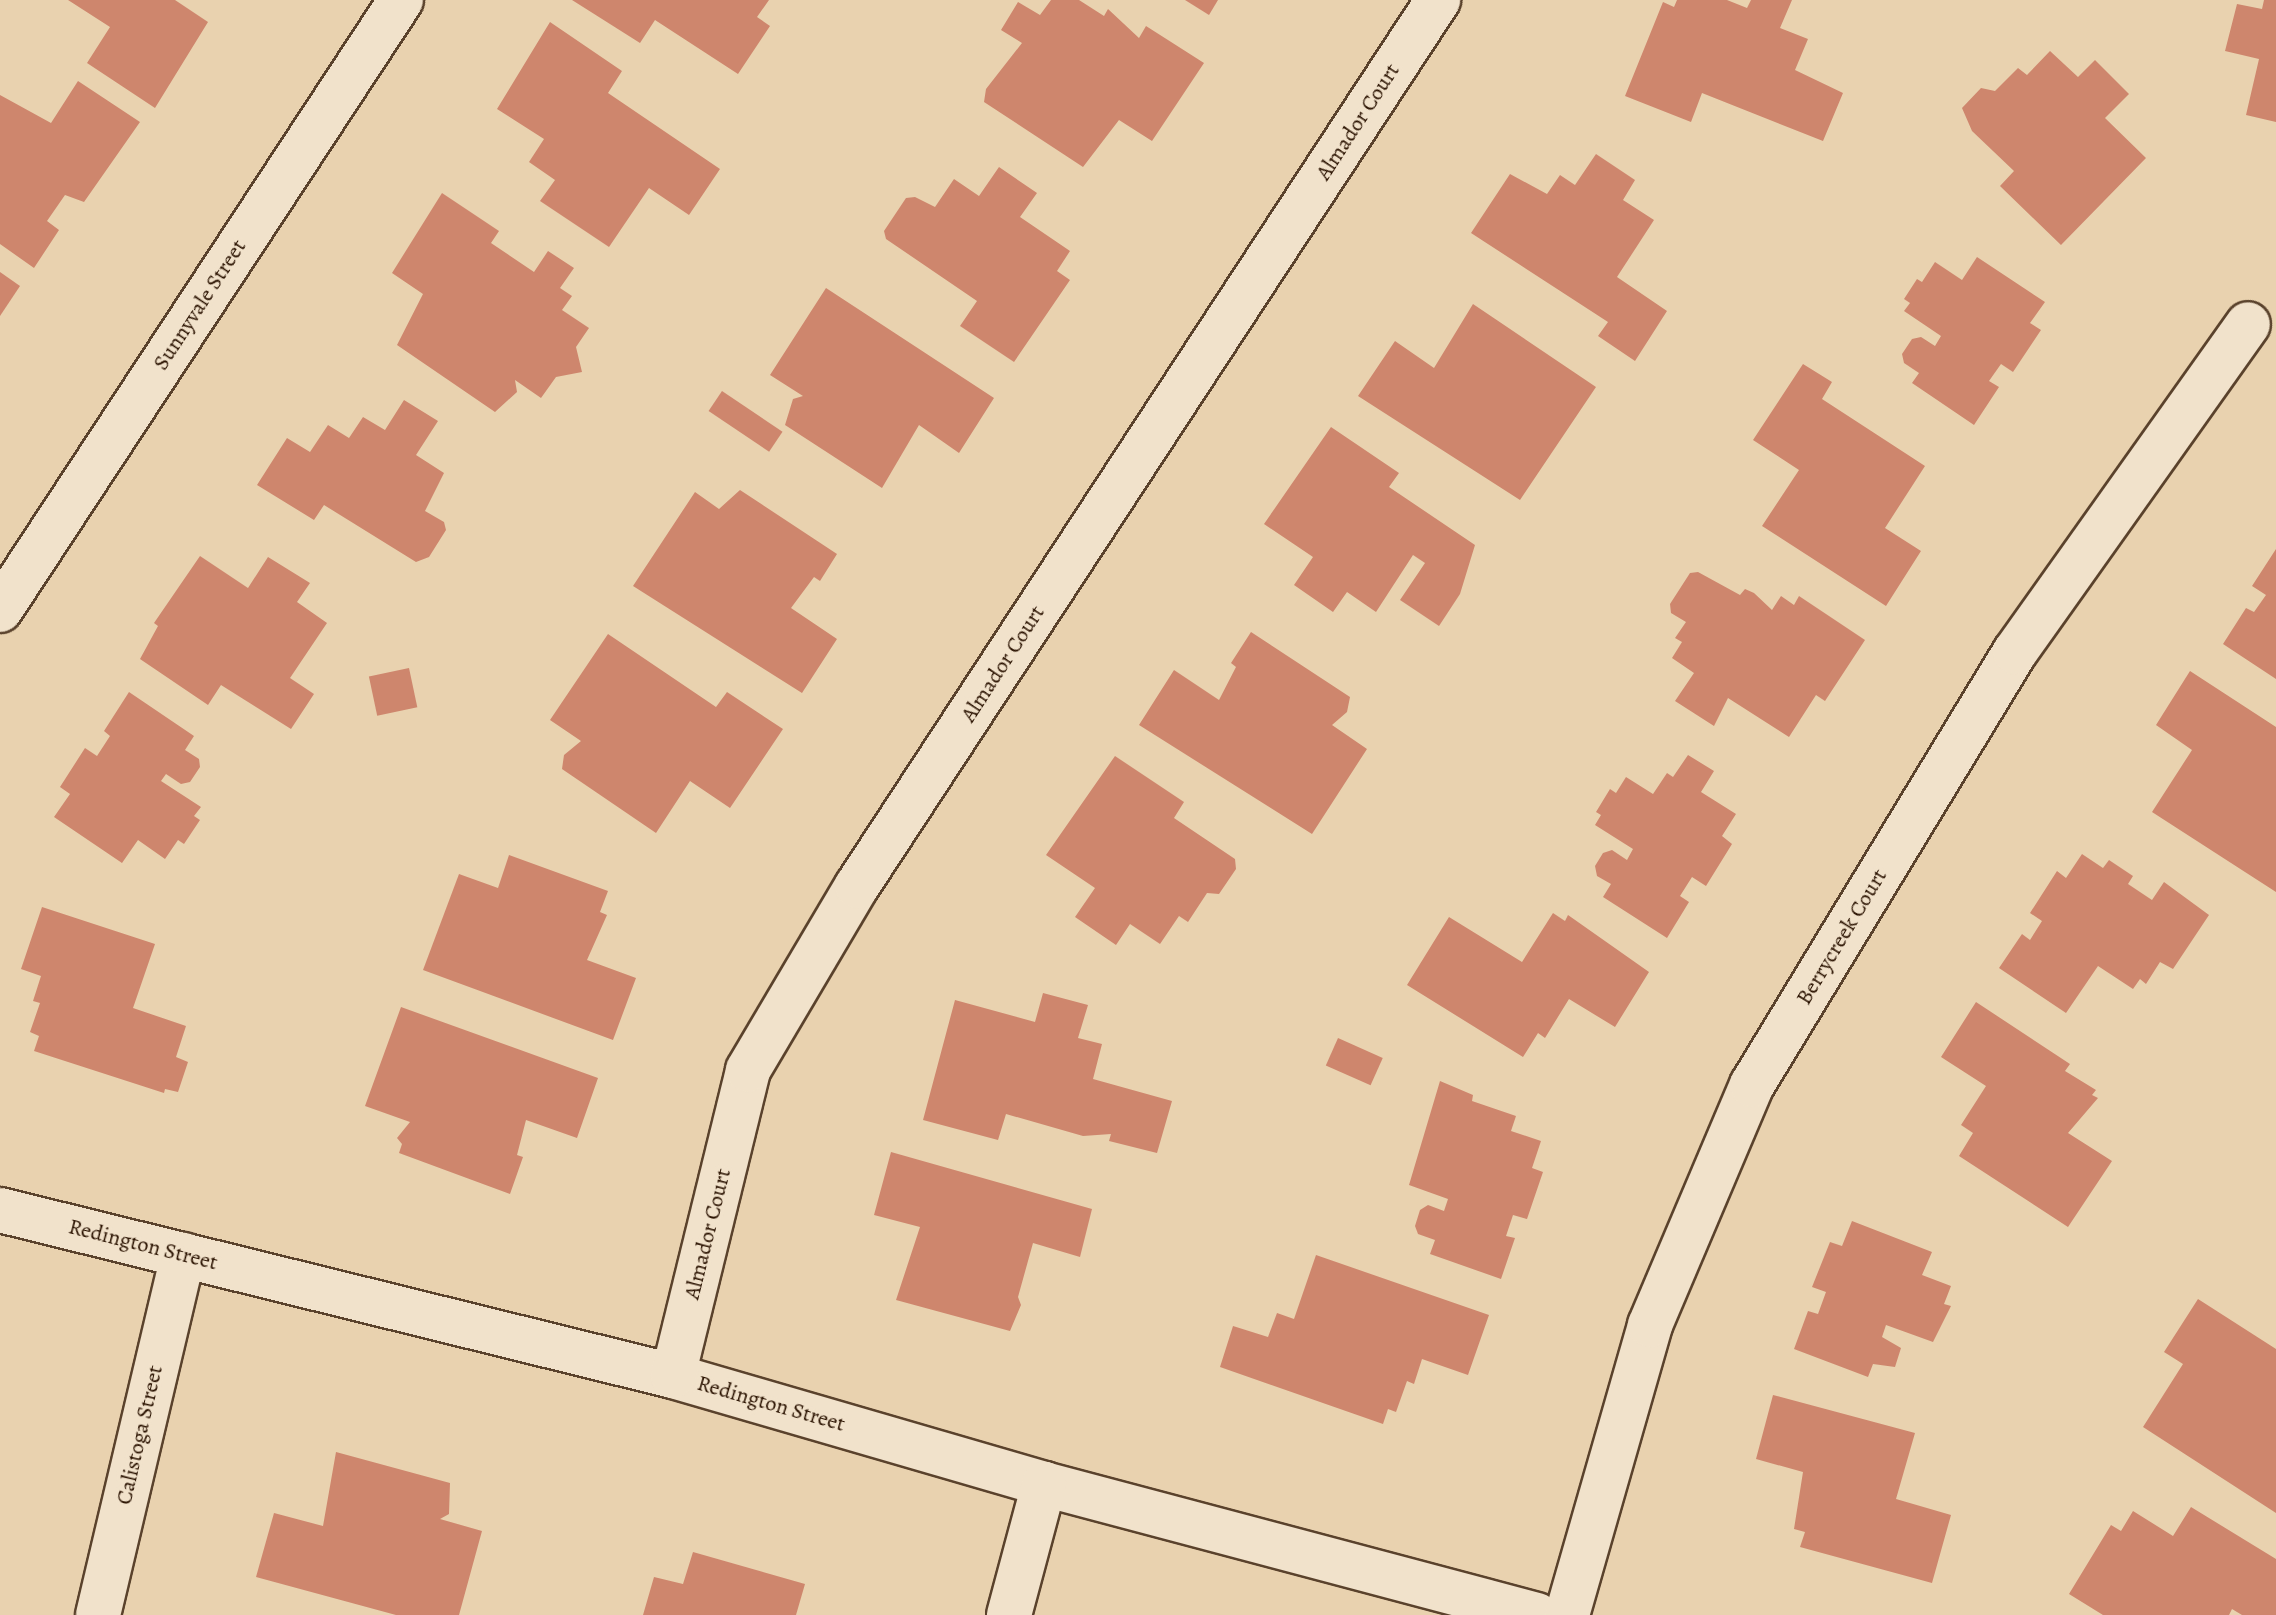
<!DOCTYPE html>
<html>
<head>
<meta charset="utf-8">
<style>
	body { margin:0 }
	#map { position:relative; width:2276px; height:1615px; overflow:hidden; background:#e9d2af; font-family:Alegreya,serif }
	div>[style] { position:absolute }
	[style*='--x'] { left:calc(var(--x)*1px); top:calc(var(--y)*1px); width:calc(var(--w)*1px); rotate:calc(var(--a)*1deg) }
	.building>* { inset:0; background:#ce866d; transform-origin:0 0 }
	.roads { filter:drop-shadow(2px 0 #5a422c) drop-shadow(-2px 0 #5a422c) drop-shadow(0 2px #5a422c) drop-shadow(0 -2px #5a422c) }
	.street>* { height:44px; margin:-22px; padding:0 22px; transform-origin:22px; border-radius:22px; background:#f1e2cb }
	span { translate:-50% -50%; white-space:nowrap; text-align:center; line-height:1.15; -webkit-text-stroke:7px #f1e2cb; paint-order:stroke }
	.street-label { font-size:22px; color:#2a1200 }
</style>
</head>
<body>
<div id="map">
	<div class="building">
		<div style="clip-path:polygon(68px 0,175px 0,208px 22px,155px 108px,87px 63px,110px 27px)"></div>
		<div style="clip-path:polygon(572px 0,769px 0,757px 17px,770px 26px,738px 74px,655px 20px,640px 43px)"></div>
		<div style="clip-path:polygon(1051px 0,1079px 0,1104px 16px,1108px 9px,1139px 38px,1146px 26px,1204px 63px,1152px 141px,1119px 120px,1083px 167px,984px 102px,986px 89px,1022px 43px,1001px 30px,1018px 2px,1040px 15px)"></div>
		<div style="clip-path:polygon(1185px 0,1218px 0,1209px 15px)"></div>
		<div style="clip-path:polygon(1677px 0,1727px 0,1747px 8px,1751px 0,1792px 0,1780px 28px,1808px 39px,1795px 70px,1843px 93px,1823px 141px,1702px 93px,1691px 122px,1625px 96px,1663px 2px,1674px 7px)"></div>
		<div style="clip-path:polygon(2264px 0,2276px 0,2276px 122px,2246px 115px,2259px 59px,2225px 51px,2237px 4px,2262px 9px)"></div>
		<div style="clip-path:polygon(550px 22px,622px 71px,608px 93px,720px 169px,689px 215px,649px 188px,609px 247px,540px 201px,555px 180px,529px 162px,544px 139px,497px 109px)"></div>
		<div style="clip-path:polygon(2050px 51px,2078px 77px,2095px 60px,2129px 94px,2105px 118px,2146px 158px,2061px 245px,2000px 186px,2014px 171px,1972px 131px,1962px 108px,1981px 88px,1995px 91px,2018px 68px,2027px 75px)"></div>
		<div style="clip-path:polygon(78px 81px,140px 122px,84px 202px,65px 195px,47px 221px,59px 230px,34px 268px,0 244px,0 95px,51px 123px)"></div>
		<div style="clip-path:polygon(1596px 154px,1635px 180px,1623px 200px,1654px 220px,1617px 277px,1667px 311px,1635px 361px,1598px 336px,1608px 322px,1471px 233px,1510px 174px,1547px 194px,1560px 175px,1575px 185px)"></div>
		<div style="clip-path:polygon(999px 167px,1037px 193px,1020px 217px,1070px 251px,1057px 271px,1070px 280px,1014px 362px,960px 326px,977px 301px,886px 239px,884px 231px,906px 198px,915px 197px,935px 207px,954px 179px,979px 196px)"></div>
		<div style="clip-path:polygon(442px 193px,499px 231px,491px 243px,534px 272px,548px 251px,574px 268px,560px 288px,572px 296px,562px 310px,589px 328px,576px 347px,582px 372px,556px 377px,541px 398px,515px 380px,517px 392px,495px 412px,397px 345px,423px 294px,392px 273px)"></div>
		<div style="clip-path:polygon(1977px 257px,2045px 302px,2030px 323px,2041px 330px,2013px 372px,2001px 364px,1989px 381px,1999px 387px,1974px 425px,1912px 383px,1919px 373px,1904px 363px,1902px 354px,1912px 339px,1921px 337px,1935px 346px,1941px 336px,1904px 311px,1910px 303px,1904px 299px,1917px 279px,1922px 282px,1935px 262px,1962px 280px)"></div>
		<div style="clip-path:polygon(0 272px,20px 286px,0 316px)"></div>
		<div style="clip-path:polygon(826px 288px,994px 398px,959px 453px,919px 425px,882px 488px,785px 425px,793px 399px,803px 396px,770px 375px)"></div>
		<div style="clip-path:polygon(1473px 304px,1596px 387px,1520px 500px,1358px 396px,1395px 341px,1434px 368px)"></div>
		<div style="clip-path:polygon(1803px 364px,1832px 382px,1822px 399px,1925px 466px,1885px 528px,1921px 551px,1886px 606px,1762px 526px,1799px 470px,1753px 440px)"></div>
		<div style="left:722px;top:391px;width:73px;height:24px;rotate:34deg"></div>
		<div style="clip-path:polygon(404px 400px,438px 421px,416px 455px,444px 473px,425px 511px,444px 522px,446px 530px,429px 557px,416px 562px,324px 505px,314px 520px,257px 485px,287px 438px,310px 452px,328px 425px,349px 438px,363px 417px,385px 430px)"></div>
		<div style="clip-path:polygon(1331px 427px,1399px 473px,1389px 487px,1475px 545px,1460px 594px,1439px 626px,1400px 600px,1425px 563px,1413px 555px,1376px 612px,1347px 592px,1333px 612px,1294px 585px,1313px 557px,1264px 524px)"></div>
		<div style="clip-path:polygon(740px 490px,837px 554px,820px 581px,814px 577px,791px 608px,837px 639px,802px 693px,633px 586px,695px 492px,719px 509px)"></div>
		<div style="clip-path:polygon(2276px 549px,2276px 679px,2223px 644px,2246px 608px,2254px 612px,2266px 595px,2252px 586px)"></div>
		<div style="clip-path:polygon(200px 556px,248px 588px,268px 557px,310px 583px,297px 602px,327px 623px,290px 678px,314px 694px,291px 729px,221px 685px,208px 705px,140px 659px,158px 626px,154px 623px)"></div>
		<div style="clip-path:polygon(1698px 572px,1740px 595px,1745px 589px,1754px 593px,1772px 610px,1781px 596px,1794px 605px,1799px 596px,1865px 640px,1825px 701px,1816px 695px,1789px 737px,1728px 698px,1714px 726px,1675px 701px,1694px 673px,1672px 658px,1682px 642px,1675px 638px,1686px 622px,1671px 613px,1670px 604px,1690px 573px)"></div>
		<div style="clip-path:polygon(1251px 632px,1350px 697px,1347px 712px,1332px 725px,1367px 749px,1312px 834px,1139px 725px,1174px 670px,1219px 700px,1236px 667px,1231px 663px)"></div>
		<div style="clip-path:polygon(608px 634px,716px 707px,727px 692px,783px 729px,730px 808px,690px 781px,656px 833px,562px 769px,564px 755px,581px 741px,550px 720px)"></div>
		<div style="left:409px;top:668px;width:40px;height:41px;rotate:78deg"></div>
		<div style="clip-path:polygon(2190px 671px,2276px 727px,2276px 892px,2152px 812px,2192px 750px,2156px 725px)"></div>
		<div style="clip-path:polygon(129px 692px,194px 736px,185px 750px,199px 759px,200px 767px,190px 782px,181px 784px,166px 774px,161px 781px,201px 807px,194px 816px,200px 820px,184px 844px,178px 840px,165px 859px,138px 840px,122px 863px,54px 817px,70px 794px,60px 787px,85px 748px,97px 756px,110px 736px,104px 731px)"></div>
		<div style="clip-path:polygon(1688px 755px,1714px 771px,1701px 792px,1736px 814px,1722px 836px,1732px 844px,1706px 886px,1692px 877px,1680px 896px,1689px 902px,1667px 938px,1603px 897px,1611px 884px,1597px 876px,1595px 866px,1603px 853px,1612px 850px,1627px 860px,1633px 849px,1595px 825px,1601px 815px,1596px 812px,1610px 789px,1616px 793px,1626px 777px,1653px 794px,1667px 773px,1673px 777px)"></div>
		<div style="clip-path:polygon(1115px 756px,1184px 802px,1174px 818px,1235px 859px,1236px 869px,1219px 894px,1207px 893px,1188px 922px,1179px 916px,1160px 944px,1130px 924px,1116px 945px,1075px 917px,1095px 888px,1046px 855px)"></div>
		<div style="clip-path:polygon(2082px 854px,2103px 868px,2109px 860px,2133px 876px,2128px 884px,2152px 900px,2164px 882px,2209px 915px,2173px 969px,2160px 962px,2146px 984px,2140px 979px,2133px 989px,2098px 966px,2066px 1013px,1999px 968px,2022px 934px,2030px 940px,2042px 921px,2030px 913px,2057px 871px,2066px 878px)"></div>
		<div style="clip-path:polygon(509px 855px,608px 891px,600px 912px,607px 915px,587px 960px,636px 978px,613px 1040px,423px 970px,459px 874px,498px 888px)"></div>
		<div style="clip-path:polygon(42px 907px,155px 944px,133px 1008px,186px 1026px,176px 1057px,188px 1062px,178px 1092px,165px 1089px,164px 1093px,34px 1051px,39px 1036px,30px 1032px,40px 1003px,33px 1001px,41px 976px,21px 969px)"></div>
		<div style="clip-path:polygon(1553px 913px,1565px 921px,1568px 915px,1649px 972px,1615px 1027px,1569px 999px,1545px 1038px,1538px 1033px,1523px 1057px,1407px 985px,1449px 917px,1522px 962px)"></div>
		<div style="clip-path:polygon(1043px 993px,1088px 1005px,1078px 1038px,1102px 1044px,1093px 1079px,1172px 1101px,1157px 1153px,1109px 1141px,1111px 1134px,1083px 1136px,1006px 1114px,998px 1140px,923px 1120px,955px 1000px,1035px 1022px)"></div>
		<div style="clip-path:polygon(1976px 1002px,2070px 1064px,2065px 1071px,2096px 1090px,2092px 1095px,2098px 1098px,2068px 1133px,2112px 1161px,2068px 1227px,1959px 1156px,1973px 1133px,1961px 1125px,1986px 1086px,1941px 1057px)"></div>
		<div style="clip-path:polygon(401px 1007px,598px 1078px,577px 1138px,526px 1120px,517px 1155px,523px 1157px,510px 1194px,399px 1153px,402px 1144px,397px 1138px,410px 1122px,365px 1106px)"></div>
		<div style="left:1338px;top:1038px;width:49px;height:30px;rotate:24deg"></div>
		<div style="clip-path:polygon(1440px 1081px,1473px 1095px,1472px 1101px,1516px 1116px,1511px 1131px,1541px 1141px,1532px 1168px,1543px 1172px,1527px 1219px,1513px 1215px,1506px 1236px,1515px 1238px,1501px 1279px,1430px 1254px,1435px 1240px,1418px 1234px,1415px 1226px,1420px 1210px,1428px 1205px,1444px 1211px,1448px 1199px,1409px 1185px)"></div>
		<div style="clip-path:polygon(891px 1152px,1092px 1209px,1080px 1257px,1033px 1243px,1018px 1297px,1021px 1305px,1010px 1331px,896px 1300px,920px 1227px,874px 1215px)"></div>
		<div style="clip-path:polygon(1852px 1221px,1932px 1252px,1922px 1275px,1951px 1286px,1944px 1304px,1951px 1306px,1933px 1342px,1886px 1325px,1882px 1337px,1901px 1348px,1895px 1367px,1873px 1364px,1868px 1377px,1794px 1349px,1808px 1311px,1818px 1314px,1826px 1292px,1812px 1287px,1830px 1242px,1842px 1246px)"></div>
		<div style="clip-path:polygon(1316px 1255px,1489px 1315px,1468px 1375px,1422px 1359px,1414px 1384px,1407px 1381px,1396px 1412px,1388px 1409px,1383px 1424px,1220px 1367px,1233px 1326px,1268px 1337px,1277px 1313px,1294px 1319px)"></div>
		<div style="clip-path:polygon(2198px 1299px,2276px 1349px,2276px 1513px,2143px 1427px,2183px 1364px,2164px 1352px)"></div>
		<div style="clip-path:polygon(1773px 1395px,1915px 1433px,1896px 1499px,1951px 1515px,1932px 1583px,1800px 1547px,1805px 1532px,1794px 1529px,1803px 1472px,1756px 1459px)"></div>
		<div style="clip-path:polygon(336px 1452px,450px 1483px,449px 1514px,440px 1519px,482px 1531px,459px 1615px,396px 1615px,256px 1577px,274px 1513px,323px 1526px)"></div>
		<div style="clip-path:polygon(2191px 1507px,2276px 1559px,2276px 1615px,2242px 1615px,2232px 1609px,2229px 1615px,2103px 1615px,2069px 1594px,2111px 1525px,2121px 1531px,2133px 1511px,2173px 1536px)"></div>
		<div style="clip-path:polygon(693px 1552px,805px 1584px,796px 1615px,643px 1615px,654px 1577px,683px 1584px)"></div>
	</div>
	<div class="roads">
		<div class="street">
			<div style="--x:0;--y:610;--w:730;--a:-56.68"></div>
			<div style="--x:0;--y:1210;--w:693;--a:13.86"></div>
			<div style="--x:673;--y:1376;--w:386;--a:16.2"></div>
			<div style="--x:1044;--y:1484;--w:510;--a:14.88"></div>
			<div style="--x:673;--y:1376;--w:315;--a:-76.2"></div>
			<div style="--x:748;--y:1070;--w:214;--a:-59.4"></div>
			<div style="--x:857;--y:886;--w:1060;--a:-56.74"></div>
			<div style="--x:98;--y:1615;--w:370;--a:-76.7"></div>
			<div style="--x:1009;--y:1615;--w:136;--a:-75"></div>
			<div style="--x:1567;--y:1615;--w:302;--a:-74"></div>
			<div style="--x:1650;--y:1325;--w:261;--a:-67"></div>
			<div style="--x:1752;--y:1085;--w:507;--a:-58.73"></div>
			<div style="--x:2015;--y:652;--w:402;--a:-54.6"></div>
		</div>
	</div>
	<div class="street-label">
		<span style="left:1358px;top:122px;rotate:-57deg">Almador Court</span>
		<span style="left:200px;top:305px;rotate:-57deg">Sunnyvale Street</span>
		<span style="left:1003px;top:664px;rotate:-57deg">Almador Court</span>
		<span style="left:1842px;top:937px;rotate:-59deg">Berrycreek Court</span>
		<span style="left:708px;top:1234px;rotate:-76deg">Almador Court</span>
		<span style="left:143px;top:1245px;rotate:14deg">Redington Street</span>
		<span style="left:771px;top:1404px;rotate:16deg">Redington Street</span>
		<span style="left:140px;top:1435px;rotate:-77deg">Calistoga Street</span>
	</div>
</div>
</body>
</html>
